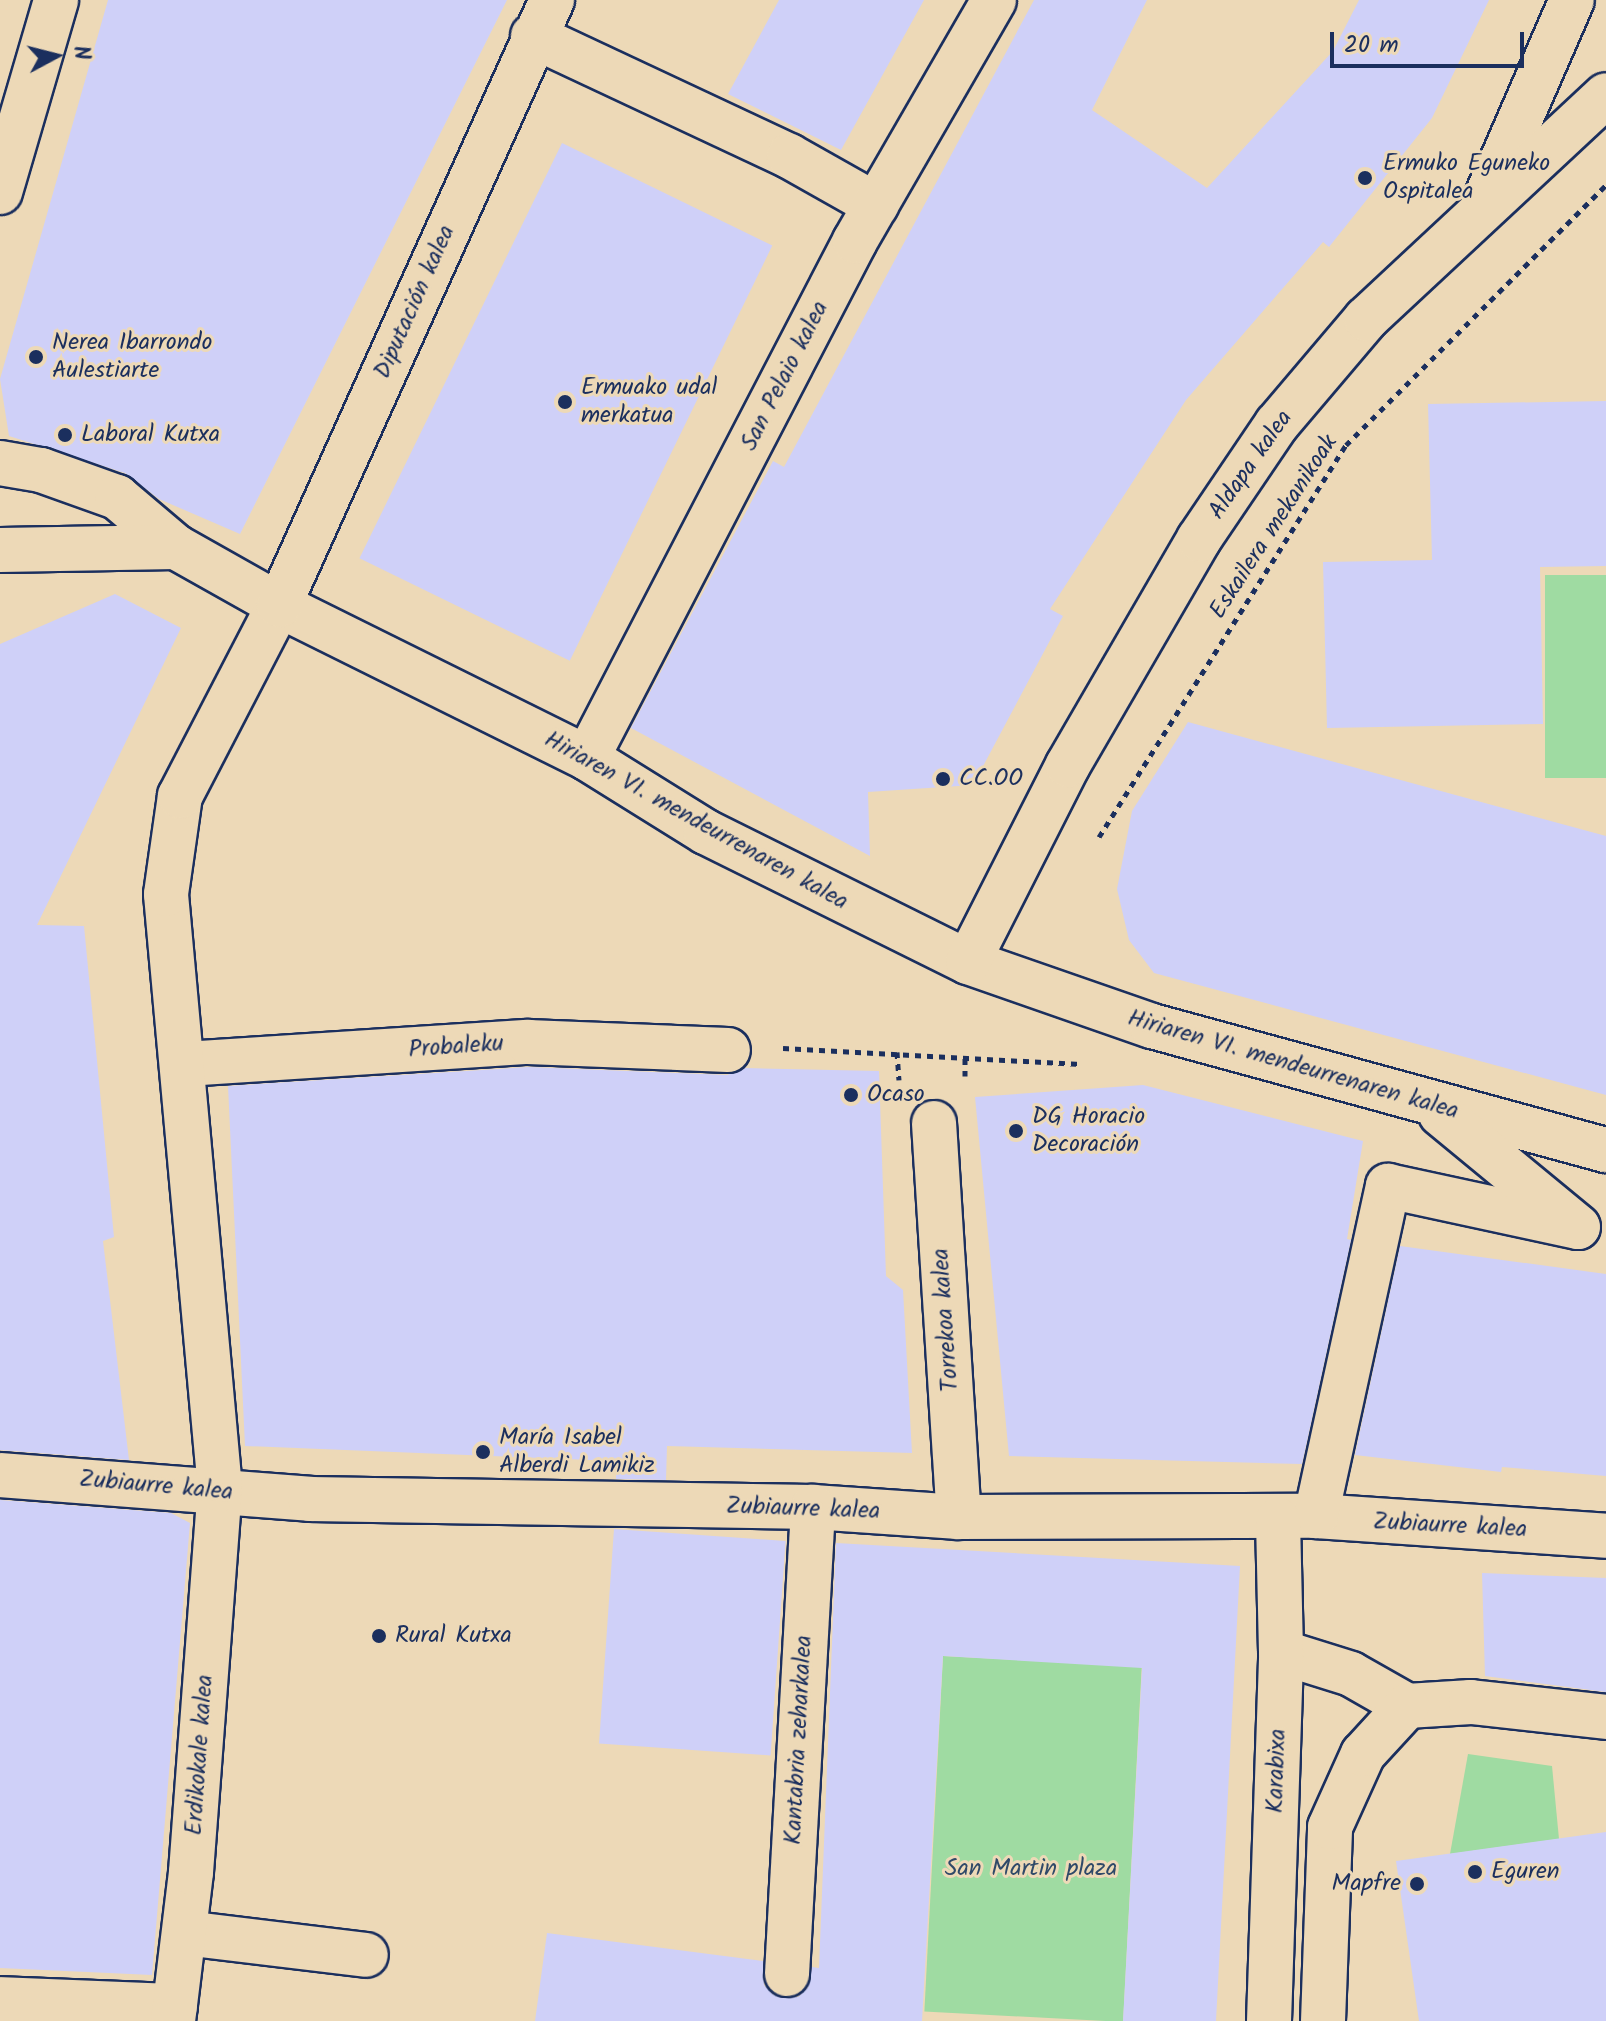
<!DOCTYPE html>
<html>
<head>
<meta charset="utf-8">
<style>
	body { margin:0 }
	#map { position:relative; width:1606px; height:2021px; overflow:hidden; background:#edd9b7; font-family:Kalam,sans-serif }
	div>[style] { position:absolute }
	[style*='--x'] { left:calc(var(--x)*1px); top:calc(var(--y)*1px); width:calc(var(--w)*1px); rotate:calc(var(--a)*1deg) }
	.green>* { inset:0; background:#9fdba2; transform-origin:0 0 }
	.building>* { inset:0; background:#cfd0f8; transform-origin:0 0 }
	.path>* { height:5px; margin-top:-2.5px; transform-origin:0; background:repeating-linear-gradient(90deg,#1b2f5e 0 6px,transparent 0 12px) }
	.roads { filter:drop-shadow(2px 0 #1b2f5e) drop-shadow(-2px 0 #1b2f5e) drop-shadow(0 2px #1b2f5e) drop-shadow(0 -2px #1b2f5e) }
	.minor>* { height:44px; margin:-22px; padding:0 22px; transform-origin:22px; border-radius:22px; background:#edd9b7 }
	.dots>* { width:22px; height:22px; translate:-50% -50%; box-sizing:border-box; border:4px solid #edd9b7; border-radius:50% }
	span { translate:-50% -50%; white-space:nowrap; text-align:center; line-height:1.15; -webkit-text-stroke:6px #edd9b7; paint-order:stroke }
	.poi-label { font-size:24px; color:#1b2f5e }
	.left { translate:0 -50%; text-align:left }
	.right { translate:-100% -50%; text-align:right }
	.street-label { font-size:24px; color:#1b2f5e }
	.park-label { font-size:24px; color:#2f4968 }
	.north { position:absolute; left:16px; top:16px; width:80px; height:80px; -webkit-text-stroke:6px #edd9b7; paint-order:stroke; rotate:83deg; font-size:22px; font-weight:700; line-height:32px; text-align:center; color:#1b2f5e }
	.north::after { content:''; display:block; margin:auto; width:28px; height:36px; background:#1b2f5e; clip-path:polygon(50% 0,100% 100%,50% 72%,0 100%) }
	.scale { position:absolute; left:1330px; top:32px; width:194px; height:36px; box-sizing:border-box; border:4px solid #1b2f5e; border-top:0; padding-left:10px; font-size:24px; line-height:28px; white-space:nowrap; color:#1b2f5e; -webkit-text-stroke:6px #edd9b7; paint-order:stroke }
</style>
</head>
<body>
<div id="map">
	<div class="green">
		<div style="left:1606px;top:575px;width:203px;height:61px;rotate:90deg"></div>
		<div style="left:943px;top:1656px;width:199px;height:356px;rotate:3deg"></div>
		<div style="clip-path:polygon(1468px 1754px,1552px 1766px,1559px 1839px,1450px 1854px)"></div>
	</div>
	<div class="building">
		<div style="clip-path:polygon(108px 0,507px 0,240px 534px,159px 499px,125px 473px,9px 436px,0 379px)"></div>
		<div style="clip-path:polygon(779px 0,924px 0,841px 150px,728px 94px)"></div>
		<div style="clip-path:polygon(1034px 0,1147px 0,1092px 110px,1207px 188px,1333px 51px,1359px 0,1489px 0,1432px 118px,1329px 247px,1323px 242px,1186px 400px,1050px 609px,1063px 616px,973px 785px,868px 792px,870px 856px,631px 728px,773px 461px,784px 467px)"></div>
		<div style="left:562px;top:143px;width:234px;height:462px;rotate:26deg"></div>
		<div style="clip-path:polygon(1606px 401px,1606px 566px,1540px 567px,1543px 724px,1327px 728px,1323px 562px,1432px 560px,1428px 404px)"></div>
		<div style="clip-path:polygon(115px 594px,181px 628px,37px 925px,84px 926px,114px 1237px,103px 1241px,129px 1460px,0 1450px,0 644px)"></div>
		<div style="clip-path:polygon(1188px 722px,1606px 836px,1606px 1095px,1154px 973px,1129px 940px,1117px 889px,1132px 811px)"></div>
		<div style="clip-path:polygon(528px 1067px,727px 1075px,745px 1068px,879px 1071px,886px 1276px,903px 1290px,912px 1453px,667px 1446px,666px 1480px,616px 1479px,616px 1461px,245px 1446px,228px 1086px)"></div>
		<div style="clip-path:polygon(1143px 1085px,1363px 1141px,1347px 1239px,1351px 1240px,1302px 1464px,1009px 1456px,975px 1097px)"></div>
		<div style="clip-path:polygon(1400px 1246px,1606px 1274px,1606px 1476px,1502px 1467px,1501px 1472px,1355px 1455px)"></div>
		<div style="clip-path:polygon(0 1500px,171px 1513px,190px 1523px,152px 1975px,0 1968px)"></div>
		<div style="left:614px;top:1529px;width:172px;height:215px;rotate:4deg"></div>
		<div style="clip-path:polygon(836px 1543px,1240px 1566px,1216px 2021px,1123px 2021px,1142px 1668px,943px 1656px,922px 2021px,535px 2021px,547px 1933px,763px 1961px,764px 1985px,774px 1995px,798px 1997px,808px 1987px,812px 1967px,819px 1968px)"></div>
		<div style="clip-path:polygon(1482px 1573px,1606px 1578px,1606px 1692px,1485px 1676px)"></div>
		<div style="clip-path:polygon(1606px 1832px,1606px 2021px,1419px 2021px,1396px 1861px)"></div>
	</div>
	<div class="path">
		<div style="--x:1099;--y:837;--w:463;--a:-57.8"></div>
		<div style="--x:1346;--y:445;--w:368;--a:-45"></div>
		<div style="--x:783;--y:1048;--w:298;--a:3.1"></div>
		<div style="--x:897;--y:1052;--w:28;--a:86"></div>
		<div style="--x:965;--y:1076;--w:19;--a:-90"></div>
	</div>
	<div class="roads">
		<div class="minor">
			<div style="--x:533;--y:36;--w:283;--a:25.1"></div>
			<div style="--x:789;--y:156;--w:100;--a:29.4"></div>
			<div style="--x:0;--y:192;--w:200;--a:-73.7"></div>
			<div style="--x:1488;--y:193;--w:210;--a:-66.5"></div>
			<div style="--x:0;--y:463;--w:42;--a:9.7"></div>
			<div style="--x:41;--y:470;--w:81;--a:19.6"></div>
			<div style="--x:117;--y:497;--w:77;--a:40.3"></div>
			<div style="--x:176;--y:547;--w:118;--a:29.4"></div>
			<div style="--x:279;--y:605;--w:344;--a:26.4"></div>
			<div style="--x:587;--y:758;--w:140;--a:31.9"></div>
			<div style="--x:706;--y:832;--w:292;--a:26.4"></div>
			<div style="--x:968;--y:962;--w:195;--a:19.2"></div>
			<div style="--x:1152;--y:1026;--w:471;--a:15.3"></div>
			<div style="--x:0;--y:550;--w:176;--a:-1"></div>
			<div style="--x:587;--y:758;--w:582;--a:-62.6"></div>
			<div style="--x:855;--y:241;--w:278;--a:-60"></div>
			<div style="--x:968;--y:962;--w:221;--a:-63.1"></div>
			<div style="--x:1068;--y:765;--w:261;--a:-59.9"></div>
			<div style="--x:1199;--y:539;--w:139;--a:-55.9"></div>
			<div style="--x:1277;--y:424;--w:138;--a:-49.7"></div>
			<div style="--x:1366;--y:319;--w:328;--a:-43"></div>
			<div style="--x:185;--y:1064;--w:344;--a:-3.7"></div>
			<div style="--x:528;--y:1042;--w:200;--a:2.3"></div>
			<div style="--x:934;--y:1123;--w:395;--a:86.4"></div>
			<div style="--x:0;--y:1475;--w:311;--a:4.4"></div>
			<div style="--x:310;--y:1499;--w:503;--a:0.91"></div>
			<div style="--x:813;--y:1507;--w:146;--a:3.9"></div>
			<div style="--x:959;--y:1517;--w:357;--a:-0.2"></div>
			<div style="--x:1316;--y:1516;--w:291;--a:3.9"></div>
			<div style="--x:1316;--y:1516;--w:338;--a:-77.7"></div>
			<div style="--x:1388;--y:1186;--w:194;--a:12.2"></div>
			<div style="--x:1578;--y:1227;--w:178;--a:-140.5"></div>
			<div style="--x:1281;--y:1652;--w:73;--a:17.4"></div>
			<div style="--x:1351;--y:1674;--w:64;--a:29.7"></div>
			<div style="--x:1407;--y:1706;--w:64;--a:-3.6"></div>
			<div style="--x:1471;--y:1702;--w:136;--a:6.3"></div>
			<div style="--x:185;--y:1933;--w:182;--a:6.9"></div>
			<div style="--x:787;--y:1974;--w:468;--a:-86.8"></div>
			<div style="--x:0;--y:1999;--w:175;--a:2.3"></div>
			<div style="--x:173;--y:2021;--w:150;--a:-83.1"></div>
			<div style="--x:191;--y:1872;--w:384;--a:-85.7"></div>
			<div style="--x:220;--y:1489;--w:597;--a:-95.19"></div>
			<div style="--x:166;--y:894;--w:99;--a:-81.9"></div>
			<div style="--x:180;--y:796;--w:215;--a:-62.6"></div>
			<div style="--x:279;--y:605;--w:664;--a:-65.71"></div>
			<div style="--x:1269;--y:2021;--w:369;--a:-88.1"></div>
			<div style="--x:1281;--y:1652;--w:132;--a:-91.3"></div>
			<div style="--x:1323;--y:2021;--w:194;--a:-87.9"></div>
			<div style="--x:1330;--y:1827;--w:80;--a:-65.7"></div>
			<div style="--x:1363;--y:1754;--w:65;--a:-47.5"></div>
		</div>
	</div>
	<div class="dots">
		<div style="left:1365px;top:178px;background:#1b2f5e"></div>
		<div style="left:36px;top:357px;background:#1b2f5e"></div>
		<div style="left:565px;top:402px;background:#1b2f5e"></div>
		<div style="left:65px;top:435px;background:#1b2f5e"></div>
		<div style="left:943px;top:779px;background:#1b2f5e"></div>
		<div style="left:851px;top:1095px;background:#1b2f5e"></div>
		<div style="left:1016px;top:1131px;background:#1b2f5e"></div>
		<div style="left:483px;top:1452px;background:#1b2f5e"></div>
		<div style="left:379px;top:1636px;background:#1b2f5e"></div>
		<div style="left:1475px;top:1872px;background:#1b2f5e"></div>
		<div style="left:1417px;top:1884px;background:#1b2f5e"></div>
	</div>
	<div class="poi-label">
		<span class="left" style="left:1383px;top:178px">Ermuko Eguneko<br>Ospitalea</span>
		<span class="left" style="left:52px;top:357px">Nerea Ibarrondo<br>Aulestiarte</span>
		<span class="left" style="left:581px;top:402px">Ermuako udal<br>merkatua</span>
		<span class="left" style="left:81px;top:435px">Laboral Kutxa</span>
		<span class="left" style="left:959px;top:779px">CC.OO</span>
		<span class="left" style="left:867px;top:1095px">Ocaso</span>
		<span class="left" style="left:1032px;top:1131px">DG Horacio<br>Decoración</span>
		<span class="left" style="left:499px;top:1452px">María Isabel<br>Alberdi Lamikiz</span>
		<span class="left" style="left:395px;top:1636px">Rural Kutxa</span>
		<span class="left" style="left:1491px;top:1872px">Eguren</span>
		<span class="right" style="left:1401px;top:1884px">Mapfre</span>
	</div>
	<div class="street-label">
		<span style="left:415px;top:302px;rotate:-66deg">Diputación kalea</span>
		<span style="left:785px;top:376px;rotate:-63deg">San Pelaio kalea</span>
		<span style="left:1251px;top:465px;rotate:-55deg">Aldapa kalea</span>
		<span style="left:1274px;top:527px;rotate:-57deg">Eskailera mekanikoak</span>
		<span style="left:696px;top:821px;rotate:29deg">Hiriaren VI. mendeurrenaren kalea</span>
		<span style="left:456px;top:1047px;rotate:-4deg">Probaleku</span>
		<span style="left:1293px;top:1065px;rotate:16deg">Hiriaren VI. mendeurrenaren kalea</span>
		<span style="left:946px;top:1320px;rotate:-94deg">Torrekoa kalea</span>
		<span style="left:156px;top:1486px;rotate:5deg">Zubiaurre kalea</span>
		<span style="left:803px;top:1509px;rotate:2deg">Zubiaurre kalea</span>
		<span style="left:1450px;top:1526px;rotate:3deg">Zubiaurre kalea</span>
		<span style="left:799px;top:1740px;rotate:-87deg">Kantabria zeharkalea</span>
		<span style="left:200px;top:1755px;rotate:-86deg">Erdikokale kalea</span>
		<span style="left:1277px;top:1771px;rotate:-88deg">Karabixa</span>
	</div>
	<div class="park-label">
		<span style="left:1031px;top:1869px">San Martin plaza</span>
	</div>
	<div class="north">N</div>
	<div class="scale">20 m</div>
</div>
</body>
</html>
